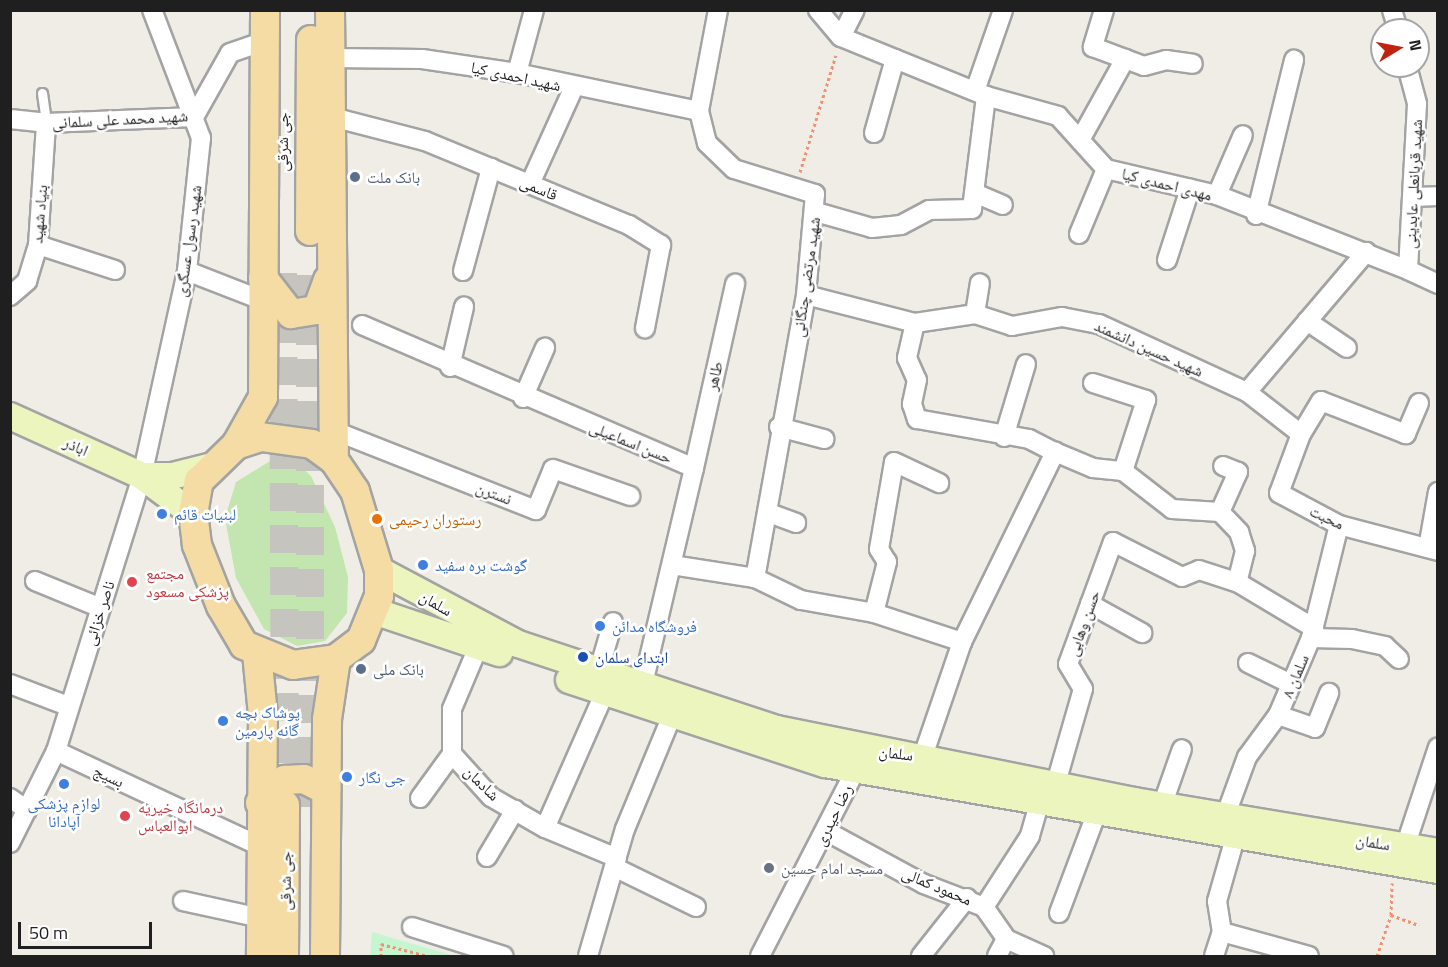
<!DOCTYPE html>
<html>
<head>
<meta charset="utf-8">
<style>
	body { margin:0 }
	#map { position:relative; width:1448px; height:967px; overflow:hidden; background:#efede6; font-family:"Titillium Web","Noto Naskh Arabic",sans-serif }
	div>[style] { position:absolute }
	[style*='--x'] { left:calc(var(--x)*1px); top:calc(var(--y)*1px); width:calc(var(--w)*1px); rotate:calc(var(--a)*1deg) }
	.grass>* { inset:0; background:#c3e5af }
	.park>* { inset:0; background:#c6f6d0 }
	.primary-tunnel>* { height:28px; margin-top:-14px; transform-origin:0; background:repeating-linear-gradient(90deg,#c5c4be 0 28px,transparent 0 42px) }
	.path>* { height:3px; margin-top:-1.5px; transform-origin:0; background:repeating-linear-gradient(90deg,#f09176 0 3px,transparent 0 6px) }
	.roads { filter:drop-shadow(2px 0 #a3a3a3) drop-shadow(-2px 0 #a3a3a3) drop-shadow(0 2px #a3a3a3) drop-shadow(0 -2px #a3a3a3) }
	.lane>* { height:9px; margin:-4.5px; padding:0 4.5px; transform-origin:4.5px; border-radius:4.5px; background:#fff }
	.street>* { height:18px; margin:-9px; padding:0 9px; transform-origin:9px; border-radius:9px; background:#fff }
	.secondary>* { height:26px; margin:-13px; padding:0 13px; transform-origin:13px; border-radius:13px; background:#ecf5be }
	.primary>* { height:28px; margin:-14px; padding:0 14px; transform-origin:14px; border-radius:14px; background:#f5dca4 }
	.dots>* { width:16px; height:16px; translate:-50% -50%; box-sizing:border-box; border:3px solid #fff; border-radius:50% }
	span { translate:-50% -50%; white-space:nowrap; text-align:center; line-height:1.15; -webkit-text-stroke:5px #fff; paint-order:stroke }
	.street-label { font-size:16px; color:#1f1f1f }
	.service-label { font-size:16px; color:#4e5e75 }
	.left { translate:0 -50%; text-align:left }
	.shop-label { font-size:16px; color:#366cbe }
	.food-label { font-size:16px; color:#c56008 }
	.health-label { font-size:16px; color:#be3a42 }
	.transit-label { font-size:16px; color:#164399 }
	.worship-label { font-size:16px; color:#5b616d }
	.frame { position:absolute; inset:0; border:12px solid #1f1f1f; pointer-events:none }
	.north { position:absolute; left:1370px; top:18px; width:60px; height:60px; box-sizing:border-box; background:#fff; border:2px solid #a5a5a5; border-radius:50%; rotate:80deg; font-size:16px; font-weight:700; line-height:24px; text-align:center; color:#1f1f1f }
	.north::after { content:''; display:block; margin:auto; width:21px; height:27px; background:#c0230e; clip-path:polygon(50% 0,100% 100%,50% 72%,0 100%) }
	.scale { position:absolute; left:18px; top:922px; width:134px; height:27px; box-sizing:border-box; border:3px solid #1f1f1f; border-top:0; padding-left:8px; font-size:18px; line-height:21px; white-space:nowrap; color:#1f1f1f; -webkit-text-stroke:4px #fff; paint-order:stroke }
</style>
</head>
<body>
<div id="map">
	<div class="grass">
		<div style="clip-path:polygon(275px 458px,297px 463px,311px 476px,335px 527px,348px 577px,347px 613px,325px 641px,297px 646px,264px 629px,236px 578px,225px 518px,236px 482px)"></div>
	</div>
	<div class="park">
		<div style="clip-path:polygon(372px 932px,455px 956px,370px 956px)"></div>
	</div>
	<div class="primary-tunnel">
		<div style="--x:283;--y:273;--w:531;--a:89.78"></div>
		<div style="--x:310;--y:807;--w:535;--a:-90"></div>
	</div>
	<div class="path">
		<div style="--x:800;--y:172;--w:122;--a:-72.9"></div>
		<div style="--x:1391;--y:915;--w:30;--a:20"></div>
		<div style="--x:381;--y:956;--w:12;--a:-90"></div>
		<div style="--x:381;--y:944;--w:49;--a:14.3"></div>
		<div style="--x:1377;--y:956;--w:43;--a:-71.1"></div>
		<div style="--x:1391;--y:915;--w:32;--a:-88"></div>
	</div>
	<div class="roads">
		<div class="lane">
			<div style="--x:42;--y:93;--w:30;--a:82"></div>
		</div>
		<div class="street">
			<div style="--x:718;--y:10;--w:103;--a:100.7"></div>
			<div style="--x:699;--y:111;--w:33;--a:76"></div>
			<div style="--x:707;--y:143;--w:37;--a:44"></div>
			<div style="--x:734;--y:169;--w:85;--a:17.2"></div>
			<div style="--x:815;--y:194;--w:101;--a:95.1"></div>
			<div style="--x:806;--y:295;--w:288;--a:100.2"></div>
			<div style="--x:818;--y:10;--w:35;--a:50"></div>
			<div style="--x:841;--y:37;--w:157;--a:22.1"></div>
			<div style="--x:986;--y:96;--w:75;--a:15.5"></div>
			<div style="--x:1058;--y:116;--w:72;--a:47.8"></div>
			<div style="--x:1106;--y:169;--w:114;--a:13.2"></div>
			<div style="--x:1217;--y:195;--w:205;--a:21.4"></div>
			<div style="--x:1104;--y:10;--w:39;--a:107"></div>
			<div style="--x:1093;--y:47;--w:54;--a:20.4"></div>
			<div style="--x:1144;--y:66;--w:23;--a:-15"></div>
			<div style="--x:1166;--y:60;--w:27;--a:8"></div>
			<div style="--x:1392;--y:10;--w:21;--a:73"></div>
			<div style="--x:841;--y:37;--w:30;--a:-63"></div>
			<div style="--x:330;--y:58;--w:92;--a:0.6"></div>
			<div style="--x:422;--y:59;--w:96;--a:8.4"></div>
			<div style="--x:517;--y:73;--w:186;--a:11.8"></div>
			<div style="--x:1407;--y:66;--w:39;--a:75"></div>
			<div style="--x:1417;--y:104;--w:166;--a:93.1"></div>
			<div style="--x:1408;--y:270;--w:33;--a:25"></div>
			<div style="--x:517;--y:73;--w:65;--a:-74.9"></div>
			<div style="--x:975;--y:91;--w:86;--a:-70.9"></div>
			<div style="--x:332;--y:117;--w:96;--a:14.5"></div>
			<div style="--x:425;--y:141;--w:221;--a:22.4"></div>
			<div style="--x:629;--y:225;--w:38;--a:32"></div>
			<div style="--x:661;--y:245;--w:85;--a:100.9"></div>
			<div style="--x:10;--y:119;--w:36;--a:6"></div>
			<div style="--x:46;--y:123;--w:148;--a:-2.3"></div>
			<div style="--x:194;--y:117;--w:73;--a:-60.6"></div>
			<div style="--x:230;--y:53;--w:37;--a:-19"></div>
			<div style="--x:874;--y:133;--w:77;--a:-74.2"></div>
			<div style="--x:1080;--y:140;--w:93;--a:-60.9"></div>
			<div style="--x:530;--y:184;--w:104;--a:-65.6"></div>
			<div style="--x:977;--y:194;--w:28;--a:23"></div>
			<div style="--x:1217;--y:195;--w:65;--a:-66.6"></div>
			<div style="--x:1413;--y:197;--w:25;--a:-2"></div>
			<div style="--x:816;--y:212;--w:58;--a:15.9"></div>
			<div style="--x:872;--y:228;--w:29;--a:-6"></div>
			<div style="--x:901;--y:225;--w:32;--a:-28"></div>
			<div style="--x:929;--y:210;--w:43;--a:-1.3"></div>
			<div style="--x:972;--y:209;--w:114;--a:-82.9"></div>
			<div style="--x:1256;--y:215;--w:160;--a:-76.2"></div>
			<div style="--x:1079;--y:234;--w:70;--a:-67.4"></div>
			<div style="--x:38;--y:245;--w:81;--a:18"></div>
			<div style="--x:1167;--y:260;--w:75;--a:-72.1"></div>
			<div style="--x:187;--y:271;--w:83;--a:21.3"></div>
			<div style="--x:463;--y:271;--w:107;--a:-74.8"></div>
			<div style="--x:806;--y:295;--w:113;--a:14.4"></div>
			<div style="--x:915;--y:323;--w:61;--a:-8.5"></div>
			<div style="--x:975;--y:314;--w:39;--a:18"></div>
			<div style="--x:1012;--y:326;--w:51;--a:-10.2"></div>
			<div style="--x:1062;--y:317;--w:38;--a:11"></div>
			<div style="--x:1099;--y:324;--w:163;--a:24.7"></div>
			<div style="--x:1247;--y:392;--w:68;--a:37.9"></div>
			<div style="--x:10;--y:296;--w:23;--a:-41"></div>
			<div style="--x:27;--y:281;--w:38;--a:-73"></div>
			<div style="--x:38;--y:245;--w:122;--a:-86.2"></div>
			<div style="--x:975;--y:314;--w:31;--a:-81"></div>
			<div style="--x:1307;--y:321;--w:48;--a:34"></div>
			<div style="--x:915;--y:323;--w:36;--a:103"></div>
			<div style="--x:907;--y:358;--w:24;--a:66"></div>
			<div style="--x:917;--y:380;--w:25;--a:102"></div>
			<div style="--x:912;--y:404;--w:16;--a:72"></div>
			<div style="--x:917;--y:419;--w:114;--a:10.1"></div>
			<div style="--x:1029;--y:439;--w:29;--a:27"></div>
			<div style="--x:362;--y:325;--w:361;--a:23.3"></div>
			<div style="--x:694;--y:468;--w:226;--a:103.3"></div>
			<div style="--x:450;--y:367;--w:62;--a:-76.9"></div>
			<div style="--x:1093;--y:383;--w:56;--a:17.8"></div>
			<div style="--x:1146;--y:400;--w:75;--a:107.9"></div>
			<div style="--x:1247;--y:392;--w:184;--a:-49.6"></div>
			<div style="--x:523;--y:398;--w:55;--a:-66.3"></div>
			<div style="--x:1419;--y:403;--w:34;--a:113"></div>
			<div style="--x:1406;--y:434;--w:91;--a:-158.8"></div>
			<div style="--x:1321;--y:401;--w:39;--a:121"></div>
			<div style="--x:1301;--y:434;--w:63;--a:110.4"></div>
			<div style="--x:1279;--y:493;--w:68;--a:28.1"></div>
			<div style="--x:1339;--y:525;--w:102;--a:14.7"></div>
			<div style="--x:779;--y:427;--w:47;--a:14.9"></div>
			<div style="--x:335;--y:431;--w:216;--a:21.5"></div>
			<div style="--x:536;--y:510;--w:44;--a:-67.5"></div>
			<div style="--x:553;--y:469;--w:82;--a:19.3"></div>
			<div style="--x:1004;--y:437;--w:76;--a:-73.2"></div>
			<div style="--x:694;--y:468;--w:189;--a:-77.4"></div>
			<div style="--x:1220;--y:512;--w:44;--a:-65.8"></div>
			<div style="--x:1238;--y:472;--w:16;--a:-158"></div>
			<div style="--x:769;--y:513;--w:29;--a:20"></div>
			<div style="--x:1428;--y:548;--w:57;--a:-79.9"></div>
			<div style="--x:672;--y:565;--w:84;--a:8.9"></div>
			<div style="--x:755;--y:578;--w:51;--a:25.6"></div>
			<div style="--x:801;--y:600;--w:74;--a:10.1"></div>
			<div style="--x:874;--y:613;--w:93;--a:18.2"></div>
			<div style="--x:962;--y:642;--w:212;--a:-63.9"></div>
			<div style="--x:1055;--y:452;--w:41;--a:22.8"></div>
			<div style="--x:1093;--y:468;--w:30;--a:6"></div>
			<div style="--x:1123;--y:471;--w:62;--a:37.8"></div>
			<div style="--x:1172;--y:509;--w:48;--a:3.6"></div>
			<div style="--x:1220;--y:512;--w:28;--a:46"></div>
			<div style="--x:1239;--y:532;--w:20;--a:72"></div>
			<div style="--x:1245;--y:551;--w:32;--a:104"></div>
			<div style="--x:35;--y:581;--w:71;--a:22.2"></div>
			<div style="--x:1090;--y:604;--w:60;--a:29.1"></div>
			<div style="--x:874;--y:613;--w:53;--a:-75.7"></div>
			<div style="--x:887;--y:562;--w:15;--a:-122"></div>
			<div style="--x:879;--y:549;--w:88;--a:-80.2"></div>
			<div style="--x:894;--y:462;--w:50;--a:25"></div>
			<div style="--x:1311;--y:638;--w:41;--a:1.4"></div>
			<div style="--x:1352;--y:639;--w:34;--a:12"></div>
			<div style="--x:1385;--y:646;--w:19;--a:43"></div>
			<div style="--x:479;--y:645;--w:69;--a:112.9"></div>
			<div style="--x:452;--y:709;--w:45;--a:90"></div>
			<div style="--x:452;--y:754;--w:58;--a:47.8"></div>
			<div style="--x:491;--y:797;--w:62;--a:29.9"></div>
			<div style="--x:545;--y:828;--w:78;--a:22.6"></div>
			<div style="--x:1248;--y:663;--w:48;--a:26"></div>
			<div style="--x:598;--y:673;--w:53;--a:-73.6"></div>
			<div style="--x:10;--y:684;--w:62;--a:20.8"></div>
			<div style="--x:1278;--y:715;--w:39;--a:19"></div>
			<div style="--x:1315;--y:728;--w:38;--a:-68"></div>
			<div style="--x:56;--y:751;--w:225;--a:25"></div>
			<div style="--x:923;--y:756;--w:120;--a:-71.1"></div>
			<div style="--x:1056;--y:783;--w:98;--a:-74"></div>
			<div style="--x:1083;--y:689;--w:29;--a:-121"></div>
			<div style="--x:1068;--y:664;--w:130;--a:-69.8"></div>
			<div style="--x:1113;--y:542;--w:77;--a:26.9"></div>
			<div style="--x:1182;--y:577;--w:18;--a:-22"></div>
			<div style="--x:1199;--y:570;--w:40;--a:18"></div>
			<div style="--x:1237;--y:582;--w:90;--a:30.9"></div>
			<div style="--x:10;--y:798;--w:21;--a:35"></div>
			<div style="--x:420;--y:798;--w:54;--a:-54"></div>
			<div style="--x:1039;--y:804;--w:33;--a:106"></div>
			<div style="--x:1030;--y:836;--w:85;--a:122.9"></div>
			<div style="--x:984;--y:907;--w:39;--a:55"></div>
			<div style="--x:1006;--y:939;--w:42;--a:24.1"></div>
			<div style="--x:1162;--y:806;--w:60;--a:-70.7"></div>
			<div style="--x:1225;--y:817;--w:64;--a:-69.9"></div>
			<div style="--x:1247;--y:757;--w:52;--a:-53.6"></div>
			<div style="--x:1278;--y:715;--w:84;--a:-66.8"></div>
			<div style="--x:1311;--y:638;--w:116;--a:-76.1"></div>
			<div style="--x:545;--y:828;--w:146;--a:-66.2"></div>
			<div style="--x:826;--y:831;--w:111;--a:28.4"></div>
			<div style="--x:924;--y:884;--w:64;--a:21"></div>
			<div style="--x:1235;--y:838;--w:66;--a:105.9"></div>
			<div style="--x:1217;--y:901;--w:31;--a:81"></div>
			<div style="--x:1222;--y:932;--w:90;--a:15.4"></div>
			<div style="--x:10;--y:843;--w:103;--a:-63.4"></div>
			<div style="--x:56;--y:751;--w:288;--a:-72.6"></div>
			<div style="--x:142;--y:476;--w:210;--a:-77.6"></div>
			<div style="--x:187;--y:271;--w:134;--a:-84"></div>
			<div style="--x:201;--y:138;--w:137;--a:-110.9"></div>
			<div style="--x:1405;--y:847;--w:105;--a:-71.7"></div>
			<div style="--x:487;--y:857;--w:55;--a:-59.2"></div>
			<div style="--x:616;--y:868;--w:89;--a:26"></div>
			<div style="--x:183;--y:901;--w:80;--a:12.3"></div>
			<div style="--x:1059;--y:913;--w:108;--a:-69.4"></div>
			<div style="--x:412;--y:927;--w:96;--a:17.5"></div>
			<div style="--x:588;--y:956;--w:132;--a:-73.8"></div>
			<div style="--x:625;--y:829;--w:120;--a:-67.5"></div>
			<div style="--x:760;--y:956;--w:210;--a:-62.8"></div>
			<div style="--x:921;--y:956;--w:74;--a:-51.6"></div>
			<div style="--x:997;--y:956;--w:19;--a:-62"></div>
			<div style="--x:1214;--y:956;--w:25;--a:-72"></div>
		</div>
		<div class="secondary">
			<div style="--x:10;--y:416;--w:145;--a:24.4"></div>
			<div style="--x:142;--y:476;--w:64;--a:36.7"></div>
			<div style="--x:142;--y:476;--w:30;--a:0"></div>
			<div style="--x:172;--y:476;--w:38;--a:-14"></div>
			<div style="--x:379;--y:570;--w:157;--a:28"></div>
			<div style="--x:518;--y:644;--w:273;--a:18.2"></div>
			<div style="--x:777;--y:729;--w:364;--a:11.4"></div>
			<div style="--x:1134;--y:801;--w:308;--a:9.5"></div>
			<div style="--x:377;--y:612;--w:129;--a:18.6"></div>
			<div style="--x:569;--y:680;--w:269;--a:18.2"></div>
			<div style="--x:825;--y:764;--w:622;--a:9.81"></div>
		</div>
		<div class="primary">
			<div style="--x:330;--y:10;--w:450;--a:89.5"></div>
			<div style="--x:310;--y:231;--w:191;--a:-89.7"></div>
			<div style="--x:263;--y:278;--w:46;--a:52.1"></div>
			<div style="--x:291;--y:314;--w:26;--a:-9"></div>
			<div style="--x:317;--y:310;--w:32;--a:-70"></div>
			<div style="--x:261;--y:437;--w:51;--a:7.8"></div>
			<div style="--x:312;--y:444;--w:27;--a:36"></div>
			<div style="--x:334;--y:460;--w:37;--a:56"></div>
			<div style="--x:355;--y:491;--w:83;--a:73.1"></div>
			<div style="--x:379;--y:570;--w:26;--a:90"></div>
			<div style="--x:379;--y:596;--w:48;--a:112.2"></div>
			<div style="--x:361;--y:640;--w:31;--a:143"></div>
			<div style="--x:336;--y:659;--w:43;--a:172.1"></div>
			<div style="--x:293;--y:665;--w:53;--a:-157.8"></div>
			<div style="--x:244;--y:645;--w:45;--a:-120.5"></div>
			<div style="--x:221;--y:606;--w:66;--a:-111.5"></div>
			<div style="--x:197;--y:545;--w:31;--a:-97"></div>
			<div style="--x:193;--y:514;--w:34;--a:-80"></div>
			<div style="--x:199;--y:481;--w:52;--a:-44.2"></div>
			<div style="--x:236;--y:445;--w:26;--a:-18"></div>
			<div style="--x:236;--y:445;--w:55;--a:-60.6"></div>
			<div style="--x:263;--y:397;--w:387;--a:-89.7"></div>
			<div style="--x:257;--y:653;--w:62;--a:84.5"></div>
			<div style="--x:263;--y:715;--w:241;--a:90.5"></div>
			<div style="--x:260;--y:803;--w:34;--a:-43"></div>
			<div style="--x:285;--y:780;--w:19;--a:-3"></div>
			<div style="--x:304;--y:779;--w:25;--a:27"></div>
			<div style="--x:284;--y:956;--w:151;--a:-89.6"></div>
			<div style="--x:325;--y:956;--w:237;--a:-89.5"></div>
			<div style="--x:327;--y:719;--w:61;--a:-81.5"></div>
		</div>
	</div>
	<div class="dots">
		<div style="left:355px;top:177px;background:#5c6f8a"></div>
		<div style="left:162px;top:514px;background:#3f7fe0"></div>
		<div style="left:377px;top:519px;background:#e8710a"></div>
		<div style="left:423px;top:565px;background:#3f7fe0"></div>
		<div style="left:132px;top:582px;background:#e0444e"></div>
		<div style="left:600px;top:626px;background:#3f7fe0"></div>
		<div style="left:583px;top:657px;background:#1a4fb4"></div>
		<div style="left:361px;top:669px;background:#5c6f8a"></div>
		<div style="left:223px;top:721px;background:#3f7fe0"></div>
		<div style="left:347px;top:777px;background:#3f7fe0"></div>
		<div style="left:64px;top:784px;background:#3f7fe0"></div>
		<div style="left:125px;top:816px;background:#e0444e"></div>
		<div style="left:769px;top:868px;background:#6b7280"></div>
	</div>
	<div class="street-label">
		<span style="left:516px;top:76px;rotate:12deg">شهید احمدی کیا</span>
		<span style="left:120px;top:119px;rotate:-3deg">شهید محمد علی سلمانی</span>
		<span style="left:282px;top:142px;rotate:-90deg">جی شرقی</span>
		<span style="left:1167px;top:184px;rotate:14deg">مهدی احمدی کیا</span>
		<span style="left:1413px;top:184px;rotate:-87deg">شهید قربانعلی عابدینی</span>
		<span style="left:539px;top:188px;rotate:22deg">قاسمی</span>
		<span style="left:39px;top:214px;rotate:-85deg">بنیاد شهید</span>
		<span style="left:188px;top:241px;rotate:-82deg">شهید رسول عسگری</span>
		<span style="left:806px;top:277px;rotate:-82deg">شهید مرتضی چنگانی</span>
		<span style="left:1149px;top:348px;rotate:24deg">شهید حسین دانشمند</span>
		<span style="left:714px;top:376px;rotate:-77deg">طاهر</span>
		<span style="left:631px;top:442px;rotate:22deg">حسن اسماعیلی</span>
		<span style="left:76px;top:446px;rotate:24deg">اباذر</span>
		<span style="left:494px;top:493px;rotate:21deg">نسترن</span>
		<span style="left:1327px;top:517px;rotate:25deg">محبت</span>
		<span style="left:436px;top:603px;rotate:30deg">سلمان</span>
		<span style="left:99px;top:613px;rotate:-72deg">ناصر خزائی</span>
		<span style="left:1083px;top:623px;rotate:-70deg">حسن وهابی</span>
		<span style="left:1295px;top:676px;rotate:-67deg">سلمان ۸</span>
		<span style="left:896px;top:753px;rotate:7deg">سلمان</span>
		<span style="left:109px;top:776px;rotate:25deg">بسیج</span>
		<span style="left:482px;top:783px;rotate:44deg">شادمان</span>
		<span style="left:833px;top:815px;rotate:-64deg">رضا حیدری</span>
		<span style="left:1373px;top:842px;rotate:9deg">سلمان</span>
		<span style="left:285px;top:881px;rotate:-90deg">جی شرقی</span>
		<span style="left:937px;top:886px;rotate:23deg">محمود کمالی</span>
	</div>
	<div class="service-label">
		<span class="left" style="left:367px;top:177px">بانک ملت</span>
		<span class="left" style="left:373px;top:669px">بانک ملی</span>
	</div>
	<div class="shop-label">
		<span class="left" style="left:174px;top:514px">لبنیات قائم</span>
		<span class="left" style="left:435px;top:565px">گوشت بره سفید</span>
		<span class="left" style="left:612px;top:626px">فروشگاه مدائن</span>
		<span class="left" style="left:235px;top:721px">پوشاک بچه<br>گانه پارمین</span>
		<span class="left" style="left:359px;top:777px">جی نگار</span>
		<span style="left:64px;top:812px">لوازم پزشکی<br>آپادانا</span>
	</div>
	<div class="food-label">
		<span class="left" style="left:389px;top:519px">رستوران رحیمی</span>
	</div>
	<div class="health-label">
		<span class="left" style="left:146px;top:582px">مجتمع<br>پزشکی مسعود</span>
		<span class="left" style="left:138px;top:816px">درمانگاه خیریه<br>ابوالعباس</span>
	</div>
	<div class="transit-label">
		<span class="left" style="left:595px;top:657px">ابتدای سلمان</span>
	</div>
	<div class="worship-label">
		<span class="left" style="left:781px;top:868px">مسجد امام حسین</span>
	</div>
	<div class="frame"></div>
	<div class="north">N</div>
	<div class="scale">50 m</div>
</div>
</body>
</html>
